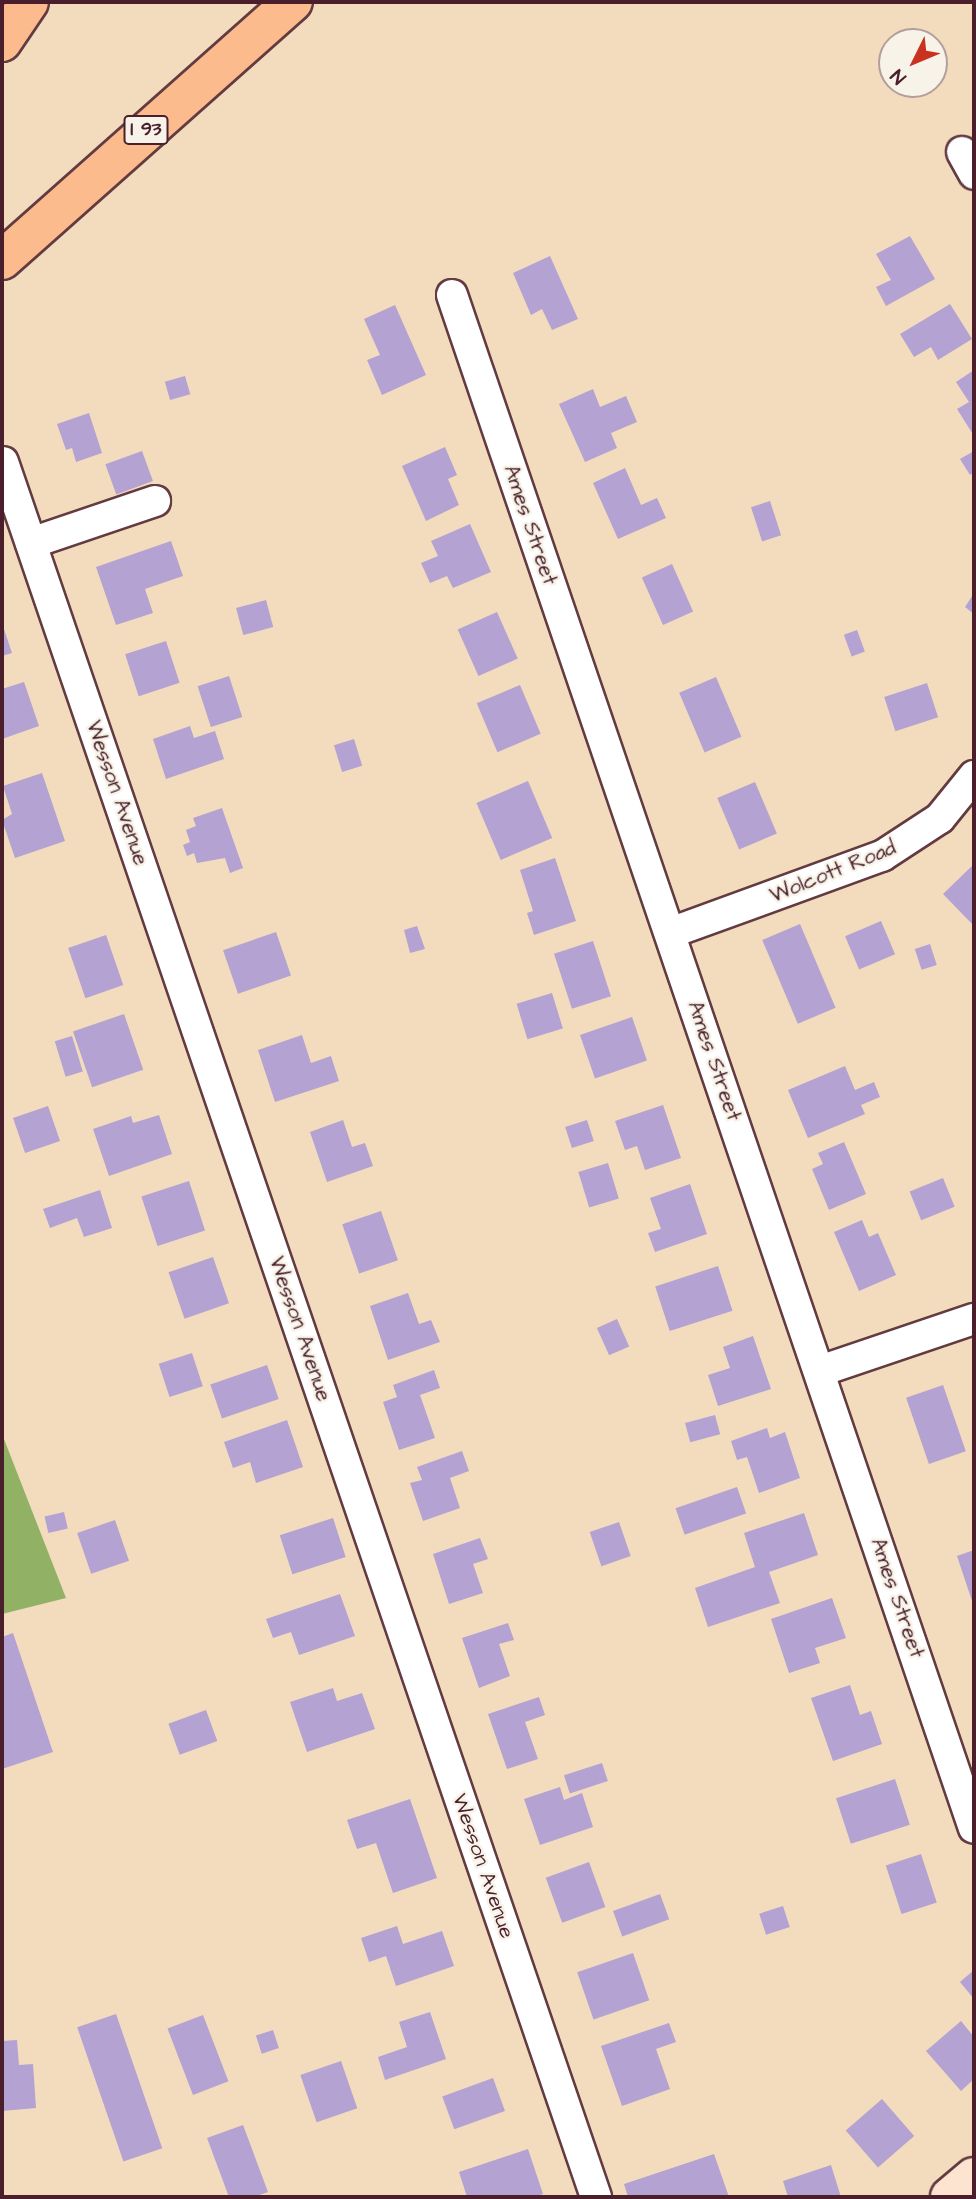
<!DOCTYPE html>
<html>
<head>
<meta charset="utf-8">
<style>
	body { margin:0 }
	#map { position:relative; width:976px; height:2199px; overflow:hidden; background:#f2dcbd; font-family:"Architects Daughter",sans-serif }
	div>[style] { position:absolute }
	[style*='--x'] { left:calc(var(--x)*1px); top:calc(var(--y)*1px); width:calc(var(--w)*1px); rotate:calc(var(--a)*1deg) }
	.forest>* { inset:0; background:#91b164 }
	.building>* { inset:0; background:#b3a2d2; transform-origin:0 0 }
	.roads { filter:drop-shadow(2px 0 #633b41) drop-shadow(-2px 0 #633b41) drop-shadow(0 2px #633b41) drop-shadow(0 -2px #633b41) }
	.minor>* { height:30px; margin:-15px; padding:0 15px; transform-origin:15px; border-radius:15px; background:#fff }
	.secondary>* { height:38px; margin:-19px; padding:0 19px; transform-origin:19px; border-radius:19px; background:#fde4d1 }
	.motorway>* { height:38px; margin:-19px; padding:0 19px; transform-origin:19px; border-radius:19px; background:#fbbb8d }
	span { translate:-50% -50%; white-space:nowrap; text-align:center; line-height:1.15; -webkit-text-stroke:5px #f7f3e8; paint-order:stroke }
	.shield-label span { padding:2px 5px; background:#f7f3e8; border:2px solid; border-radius:5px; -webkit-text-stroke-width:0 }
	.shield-label { font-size:19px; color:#4a1f2b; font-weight:700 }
	.street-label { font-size:21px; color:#4a1f2b }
	.frame { position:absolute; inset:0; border:4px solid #4a1f2b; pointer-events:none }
	.north { position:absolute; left:878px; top:28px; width:70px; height:70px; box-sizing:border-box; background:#f7f3e8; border:2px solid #b29e9c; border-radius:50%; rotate:227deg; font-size:19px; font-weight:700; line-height:28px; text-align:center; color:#4a1f2b }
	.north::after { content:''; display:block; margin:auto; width:24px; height:32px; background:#c8321e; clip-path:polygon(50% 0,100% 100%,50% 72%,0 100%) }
</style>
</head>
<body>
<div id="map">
	<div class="forest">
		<div style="clip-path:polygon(2px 1434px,66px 1598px,2px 1614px)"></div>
	</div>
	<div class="building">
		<div style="clip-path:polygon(910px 236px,935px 279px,886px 306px,876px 287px,891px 280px,876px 254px)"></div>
		<div style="clip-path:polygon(550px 256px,578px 319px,552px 330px,542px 309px,531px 315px,513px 273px)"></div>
		<div style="clip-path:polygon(950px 304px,972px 339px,938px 360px,931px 347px,914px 357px,900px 334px)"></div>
		<div style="clip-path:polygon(395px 305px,426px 375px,382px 395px,367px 360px,380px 355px,364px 319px)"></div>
		<div style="clip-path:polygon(974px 370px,974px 436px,957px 409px,969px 402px,956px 382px)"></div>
		<div style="left:185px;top:376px;width:19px;height:21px;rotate:74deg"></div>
		<div style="clip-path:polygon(593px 389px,600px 407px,626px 396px,637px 422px,611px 433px,617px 448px,585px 462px,559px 404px)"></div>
		<div style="clip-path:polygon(89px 413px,102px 453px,76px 462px,72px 448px,66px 450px,57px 424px)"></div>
		<div style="clip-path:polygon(445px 447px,457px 475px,448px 479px,459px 505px,426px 521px,402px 466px)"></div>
		<div style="left:142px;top:451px;width:32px;height:39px;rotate:70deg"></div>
		<div style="clip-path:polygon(974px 451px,974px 472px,970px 475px,960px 459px)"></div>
		<div style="clip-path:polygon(625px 468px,641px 505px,657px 498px,666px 518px,618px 539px,593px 483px)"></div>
		<div style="left:770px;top:501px;width:36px;height:20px;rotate:72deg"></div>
		<div style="clip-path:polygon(470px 524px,491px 572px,453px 588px,447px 576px,430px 583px,421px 563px,438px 556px,431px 541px)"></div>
		<div style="clip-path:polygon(171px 541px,183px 576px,145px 589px,153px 613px,116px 625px,96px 567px)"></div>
		<div style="left:672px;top:564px;width:52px;height:33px;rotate:66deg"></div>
		<div style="clip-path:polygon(974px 593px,974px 614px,965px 607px)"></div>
		<div style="left:266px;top:600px;width:28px;height:31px;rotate:75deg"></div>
		<div style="left:497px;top:612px;width:51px;height:43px;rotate:66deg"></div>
		<div style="clip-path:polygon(2px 623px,12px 653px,2px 656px)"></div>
		<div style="left:857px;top:630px;width:23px;height:14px;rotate:70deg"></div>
		<div style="left:166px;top:641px;width:44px;height:43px;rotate:72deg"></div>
		<div style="left:229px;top:676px;width:43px;height:33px;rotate:72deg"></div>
		<div style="left:716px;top:677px;width:65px;height:40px;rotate:67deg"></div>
		<div style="clip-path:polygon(24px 682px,39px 726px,2px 739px,2px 689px)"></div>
		<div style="left:927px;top:683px;width:36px;height:45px;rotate:72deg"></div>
		<div style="left:520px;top:685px;width:53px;height:47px;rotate:67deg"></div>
		<div style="clip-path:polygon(190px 726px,194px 738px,215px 731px,224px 759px,166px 779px,153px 739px)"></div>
		<div style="left:354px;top:739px;width:28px;height:21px;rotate:73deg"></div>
		<div style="clip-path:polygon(42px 773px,65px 841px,15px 858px,2px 820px,12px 814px,3px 786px)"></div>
		<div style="left:528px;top:781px;width:62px;height:56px;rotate:67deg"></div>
		<div style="left:755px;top:782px;width:56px;height:41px;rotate:67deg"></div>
		<div style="clip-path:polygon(222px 808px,243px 868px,230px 873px,225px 858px,197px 863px,194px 853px,187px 856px,183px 845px,190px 842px,186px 830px,196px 826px,193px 818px)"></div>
		<div style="clip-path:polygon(555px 858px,576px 921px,534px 935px,527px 913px,533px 911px,520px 870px)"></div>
		<div style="clip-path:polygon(974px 864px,974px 926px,943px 894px)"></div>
		<div style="left:881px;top:921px;width:36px;height:39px;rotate:67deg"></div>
		<div style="left:800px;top:924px;width:91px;height:41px;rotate:67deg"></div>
		<div style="clip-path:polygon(417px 926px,425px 949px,410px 953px,404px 930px)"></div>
		<div style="left:276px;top:932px;width:46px;height:56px;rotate:71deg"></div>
		<div style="left:106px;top:935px;width:53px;height:40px;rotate:71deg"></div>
		<div style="left:593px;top:941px;width:58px;height:41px;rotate:72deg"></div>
		<div style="left:930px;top:944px;width:22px;height:16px;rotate:72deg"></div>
		<div style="left:552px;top:993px;width:37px;height:37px;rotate:73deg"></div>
		<div style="left:124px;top:1014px;width:59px;height:54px;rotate:71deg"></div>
		<div style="left:632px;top:1017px;width:46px;height:55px;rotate:71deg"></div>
		<div style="clip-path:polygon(302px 1035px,311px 1063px,331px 1056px,339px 1081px,275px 1102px,258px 1050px)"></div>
		<div style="left:72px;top:1036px;width:37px;height:18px;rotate:73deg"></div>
		<div style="clip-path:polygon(845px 1066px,855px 1090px,874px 1082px,880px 1097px,861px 1105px,865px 1114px,808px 1138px,788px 1090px)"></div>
		<div style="clip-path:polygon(663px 1105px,681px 1158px,645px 1170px,637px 1146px,625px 1150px,615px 1121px)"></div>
		<div style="left:48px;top:1106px;width:37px;height:37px;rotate:71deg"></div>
		<div style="clip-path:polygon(159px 1115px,172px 1154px,109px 1176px,93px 1129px,131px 1116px,133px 1123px)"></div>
		<div style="clip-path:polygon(343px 1120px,352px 1147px,365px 1143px,373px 1166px,327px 1182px,310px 1132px)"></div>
		<div style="left:587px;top:1120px;width:22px;height:23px;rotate:72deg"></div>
		<div style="clip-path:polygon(844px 1142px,866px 1194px,829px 1210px,812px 1169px,823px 1164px,818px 1153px)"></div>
		<div style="left:608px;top:1163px;width:37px;height:31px;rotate:73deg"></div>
		<div style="left:943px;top:1178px;width:31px;height:36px;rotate:68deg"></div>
		<div style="left:189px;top:1181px;width:52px;height:50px;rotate:72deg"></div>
		<div style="clip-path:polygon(690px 1184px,707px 1234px,655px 1252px,648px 1233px,661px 1229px,650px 1198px)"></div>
		<div style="clip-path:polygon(100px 1190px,112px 1228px,84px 1237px,77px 1218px,50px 1228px,43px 1209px)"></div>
		<div style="left:381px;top:1211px;width:52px;height:41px;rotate:71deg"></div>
		<div style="clip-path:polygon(862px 1220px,869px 1237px,878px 1233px,896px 1275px,859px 1291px,834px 1232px)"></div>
		<div style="left:213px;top:1257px;width:49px;height:47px;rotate:71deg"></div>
		<div style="left:718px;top:1266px;width:47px;height:66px;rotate:72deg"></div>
		<div style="clip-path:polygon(408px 1293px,419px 1324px,431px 1320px,440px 1342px,388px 1360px,370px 1306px)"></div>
		<div style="left:617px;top:1319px;width:30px;height:22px;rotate:66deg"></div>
		<div style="clip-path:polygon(753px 1336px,771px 1389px,718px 1406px,708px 1375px,730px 1368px,723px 1347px)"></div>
		<div style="left:192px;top:1353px;width:35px;height:35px;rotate:72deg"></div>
		<div style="left:267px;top:1365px;width:36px;height:60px;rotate:71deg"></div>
		<div style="clip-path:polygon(434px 1370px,440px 1388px,420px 1395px,435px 1438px,399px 1450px,383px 1402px,397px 1397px,393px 1385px)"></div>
		<div style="left:943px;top:1385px;width:70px;height:39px;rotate:71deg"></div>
		<div style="left:715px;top:1415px;width:20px;height:31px;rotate:75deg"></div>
		<div style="clip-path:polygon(287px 1420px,303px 1467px,256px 1483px,250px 1462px,233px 1468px,224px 1442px)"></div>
		<div style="clip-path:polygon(767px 1428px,770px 1438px,785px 1432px,800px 1478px,759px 1493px,747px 1457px,737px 1460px,731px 1441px)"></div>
		<div style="clip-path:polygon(462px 1451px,469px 1471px,450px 1478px,460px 1508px,423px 1521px,410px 1483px,422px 1480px,417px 1467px)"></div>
		<div style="left:737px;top:1487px;width:28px;height:65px;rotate:71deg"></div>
		<div style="left:64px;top:1512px;width:17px;height:20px;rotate:77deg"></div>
		<div style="clip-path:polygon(804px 1513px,818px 1555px,769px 1572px,780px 1603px,708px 1627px,695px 1588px,755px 1567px,744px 1533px)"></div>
		<div style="left:333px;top:1518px;width:41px;height:56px;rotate:72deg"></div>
		<div style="left:115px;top:1520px;width:43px;height:40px;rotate:71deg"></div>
		<div style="left:619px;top:1522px;width:36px;height:31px;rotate:71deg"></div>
		<div style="clip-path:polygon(480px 1538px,488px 1559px,473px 1564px,483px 1593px,449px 1604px,433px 1554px)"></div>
		<div style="clip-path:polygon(974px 1550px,974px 1607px,957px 1556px)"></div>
		<div style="clip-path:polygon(340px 1594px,355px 1636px,299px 1655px,291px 1632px,273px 1638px,266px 1619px)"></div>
		<div style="clip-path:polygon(832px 1598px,846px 1638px,815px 1648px,820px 1663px,789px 1673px,771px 1619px)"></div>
		<div style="clip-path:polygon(508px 1623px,514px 1640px,499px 1644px,510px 1676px,479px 1688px,462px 1638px)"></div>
		<div style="clip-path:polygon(13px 1633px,53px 1752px,2px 1769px,2px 1637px)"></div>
		<div style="clip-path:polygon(850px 1685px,860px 1715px,871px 1711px,882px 1744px,833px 1761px,811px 1698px)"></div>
		<div style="clip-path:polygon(333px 1688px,337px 1701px,362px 1693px,375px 1729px,307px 1752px,290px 1702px)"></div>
		<div style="clip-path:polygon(539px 1697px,545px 1715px,525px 1722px,538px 1759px,507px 1769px,488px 1714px)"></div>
		<div style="left:206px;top:1710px;width:33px;height:40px;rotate:70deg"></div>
		<div style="left:602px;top:1763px;width:19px;height:40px;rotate:72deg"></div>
		<div style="left:895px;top:1779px;width:48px;height:62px;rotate:72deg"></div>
		<div style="clip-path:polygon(560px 1787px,564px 1800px,582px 1793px,593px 1827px,540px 1845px,524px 1799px)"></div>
		<div style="clip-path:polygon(410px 1799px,437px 1878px,393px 1893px,376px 1843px,357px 1849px,347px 1820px)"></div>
		<div style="left:921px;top:1854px;width:51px;height:37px;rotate:72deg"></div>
		<div style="left:589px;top:1862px;width:48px;height:46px;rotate:70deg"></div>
		<div style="left:660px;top:1894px;width:27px;height:50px;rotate:70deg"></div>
		<div style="left:783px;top:1906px;width:22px;height:25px;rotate:72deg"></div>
		<div style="clip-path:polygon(397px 1926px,403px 1944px,442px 1931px,454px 1966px,396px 1986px,386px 1956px,369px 1962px,361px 1938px)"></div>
		<div style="left:633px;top:1953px;width:50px;height:59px;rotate:71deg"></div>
		<div style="clip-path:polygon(974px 1970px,974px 1999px,960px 1982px)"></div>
		<div style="clip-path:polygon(430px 2012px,446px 2059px,385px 2080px,378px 2057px,407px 2047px,399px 2022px)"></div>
		<div style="left:116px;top:2014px;width:142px;height:41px;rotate:71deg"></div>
		<div style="left:203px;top:2015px;width:71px;height:38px;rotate:69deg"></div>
		<div style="clip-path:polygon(961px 2021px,974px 2037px,974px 2079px,961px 2091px,926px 2051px)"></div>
		<div style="clip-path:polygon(669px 2023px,676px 2042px,656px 2049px,670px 2089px,622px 2106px,601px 2046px)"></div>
		<div style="left:273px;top:2030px;width:19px;height:18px;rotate:72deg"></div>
		<div style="clip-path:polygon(17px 2040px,19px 2065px,33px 2064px,36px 2108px,2px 2111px,2px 2041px)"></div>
		<div style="left:341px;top:2061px;width:50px;height:43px;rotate:71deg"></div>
		<div style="left:493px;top:2078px;width:35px;height:54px;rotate:70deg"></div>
		<div style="left:882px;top:2099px;width:49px;height:48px;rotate:49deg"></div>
		<div style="clip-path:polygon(243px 2125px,268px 2192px,253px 2197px,229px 2197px,207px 2138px)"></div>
		<div style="clip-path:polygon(528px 2149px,543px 2194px,534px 2197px,467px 2197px,459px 2172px)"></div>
		<div style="clip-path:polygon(714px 2154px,729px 2197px,628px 2197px,624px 2184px)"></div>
		<div style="clip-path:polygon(831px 2165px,841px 2197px,788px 2197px,783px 2181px)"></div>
	</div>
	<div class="roads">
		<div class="minor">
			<div style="--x:962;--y:152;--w:25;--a:61"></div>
			<div style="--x:452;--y:295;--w:1619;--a:71.2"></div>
			<div style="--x:3;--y:462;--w:1834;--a:71.13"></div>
			<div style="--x:31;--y:543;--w:131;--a:-18.7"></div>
			<div style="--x:670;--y:933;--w:226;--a:-20"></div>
			<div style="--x:882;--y:856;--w:69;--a:-33.2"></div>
			<div style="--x:940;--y:818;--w:54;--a:-51"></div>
			<div style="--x:820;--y:1371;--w:163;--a:-18.7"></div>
		</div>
		<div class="secondary">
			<div style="--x:950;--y:2197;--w:31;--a:-40"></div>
		</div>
		<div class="motorway">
			<div style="--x:2;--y:42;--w:48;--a:-56"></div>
			<div style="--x:2;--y:260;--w:389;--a:-41.6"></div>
		</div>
	</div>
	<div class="shield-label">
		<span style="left:146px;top:130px">I 93</span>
	</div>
	<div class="street-label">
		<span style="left:530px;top:525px;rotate:71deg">Ames Street</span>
		<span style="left:117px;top:793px;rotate:71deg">Wesson Avenue</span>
		<span style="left:833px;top:872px;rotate:-22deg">Wolcott Road</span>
		<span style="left:714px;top:1061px;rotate:71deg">Ames Street</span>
		<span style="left:300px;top:1329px;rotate:71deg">Wesson Avenue</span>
		<span style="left:897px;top:1598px;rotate:71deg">Ames Street</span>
		<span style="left:483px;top:1866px;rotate:71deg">Wesson Avenue</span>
	</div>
	<div class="frame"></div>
	<div class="north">N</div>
</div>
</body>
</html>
